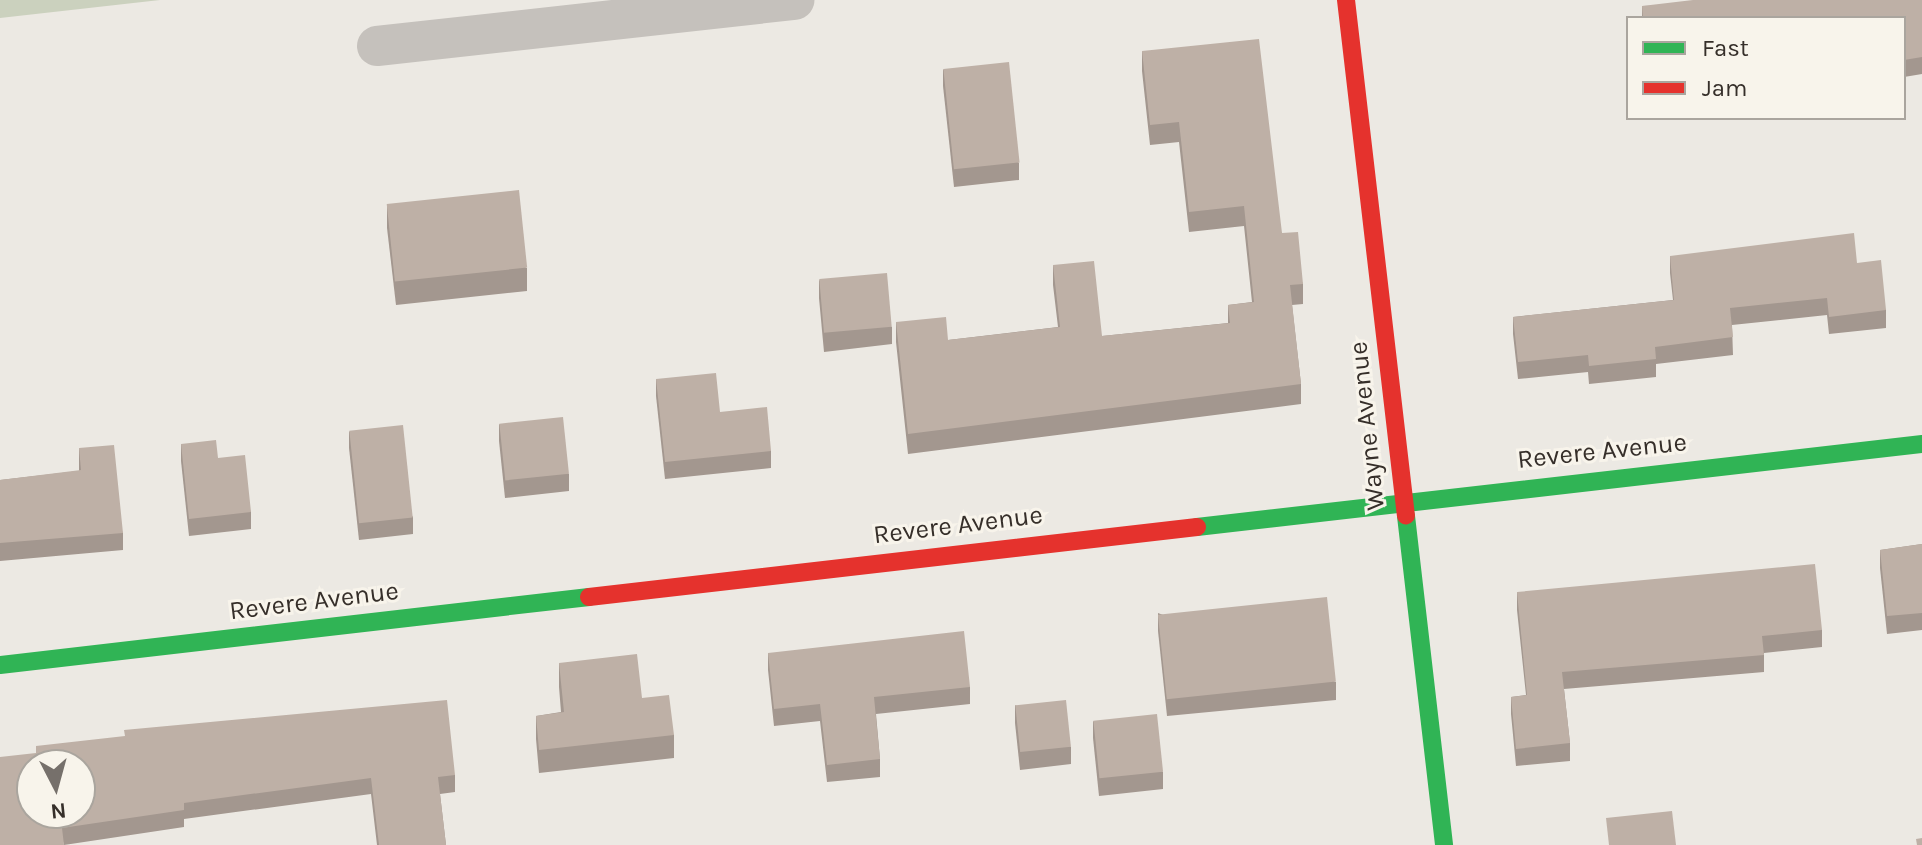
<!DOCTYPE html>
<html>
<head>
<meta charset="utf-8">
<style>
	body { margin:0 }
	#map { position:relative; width:1922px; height:845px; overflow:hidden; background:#ece9e3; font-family:Karla,sans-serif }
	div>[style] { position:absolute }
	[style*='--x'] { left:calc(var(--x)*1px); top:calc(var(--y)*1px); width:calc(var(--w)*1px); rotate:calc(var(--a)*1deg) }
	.green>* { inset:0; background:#cbd1be }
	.street>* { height:40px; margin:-20px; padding:0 20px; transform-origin:20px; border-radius:20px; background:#c5c1bc }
	.fast>* { height:18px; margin:-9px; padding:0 9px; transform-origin:9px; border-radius:9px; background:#30b455 }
	.jam>* { height:18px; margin:-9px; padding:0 9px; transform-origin:9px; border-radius:9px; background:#e5322d }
	.wall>* { inset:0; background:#a3978f }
	.building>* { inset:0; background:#beb0a6; transform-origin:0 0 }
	span { translate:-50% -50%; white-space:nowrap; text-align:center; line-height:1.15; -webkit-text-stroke:6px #f8f4eb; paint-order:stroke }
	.street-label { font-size:26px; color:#362f2a }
	.legend { position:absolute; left:1626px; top:16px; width:280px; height:104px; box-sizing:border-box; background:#f8f4eb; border:2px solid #aaa59e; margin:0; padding:10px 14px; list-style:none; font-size:24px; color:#362f2a }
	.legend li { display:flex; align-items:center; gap:16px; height:40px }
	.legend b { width:40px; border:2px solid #aaa59e }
	.north { position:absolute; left:16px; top:749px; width:80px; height:80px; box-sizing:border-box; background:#f8f4eb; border:2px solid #aaa59e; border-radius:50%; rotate:174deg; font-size:22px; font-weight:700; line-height:32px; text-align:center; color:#362f2a }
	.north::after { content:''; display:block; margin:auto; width:28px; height:36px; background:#76706b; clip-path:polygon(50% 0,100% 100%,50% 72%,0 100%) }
</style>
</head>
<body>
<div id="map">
	<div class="green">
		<div style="clip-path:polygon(0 0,160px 0,0 18px)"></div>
	</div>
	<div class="street">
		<div style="--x:377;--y:46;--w:420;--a:-6.3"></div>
	</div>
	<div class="fast">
		<div style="--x:1406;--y:516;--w:331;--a:83.4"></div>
		<div style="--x:1197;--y:527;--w:730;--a:-6.53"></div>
		<div style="--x:0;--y:665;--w:593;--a:-6.59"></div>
	</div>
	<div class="jam">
		<div style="--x:1346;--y:0;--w:519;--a:83.37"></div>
		<div style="--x:589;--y:597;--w:612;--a:-6.57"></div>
	</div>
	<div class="wall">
		<div style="clip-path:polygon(1922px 0,1922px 74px,1904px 77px,1904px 18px,1642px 18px,1642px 6px)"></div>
		<div style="clip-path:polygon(1142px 51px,1282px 233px,1303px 284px,1303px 304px,1292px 305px,1301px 384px,1301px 404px,908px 454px,896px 342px,896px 322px,948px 340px,1058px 327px,1053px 285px,1053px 265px,1102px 336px,1228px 323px,1228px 305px,1252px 302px,1244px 226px,1189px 232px,1179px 142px,1150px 145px,1142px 71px)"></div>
		<div style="clip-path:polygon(943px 69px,1019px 163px,1019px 180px,954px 187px,943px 86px)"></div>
		<div style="clip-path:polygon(387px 204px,527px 268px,527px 291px,396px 305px,387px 228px)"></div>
		<div style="clip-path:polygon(1670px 256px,1857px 263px,1886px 310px,1886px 328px,1829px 334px,1827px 315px,1732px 325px,1733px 355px,1656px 364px,1656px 377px,1589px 384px,1588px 372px,1518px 379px,1513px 334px,1513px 317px,1673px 300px,1670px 273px)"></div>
		<div style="clip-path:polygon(819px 280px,892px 327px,892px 344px,824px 352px,819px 298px)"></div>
		<div style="clip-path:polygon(656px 379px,720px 412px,771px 451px,771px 468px,665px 479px,656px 396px)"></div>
		<div style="clip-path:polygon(499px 424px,569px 474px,569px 491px,505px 498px,499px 441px)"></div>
		<div style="clip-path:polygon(349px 431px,413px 517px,413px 534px,359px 540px,349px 448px)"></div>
		<div style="clip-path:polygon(181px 444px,218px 458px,251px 512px,251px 529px,189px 536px,181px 461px)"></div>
		<div style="clip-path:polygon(79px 448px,123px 533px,123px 550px,0 561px,0 480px,79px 471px)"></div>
		<div style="clip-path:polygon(1922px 544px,1922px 630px,1887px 634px,1880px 568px,1880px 550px)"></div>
		<div style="clip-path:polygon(1517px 592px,1822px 630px,1822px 647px,1764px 653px,1764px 672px,1564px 689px,1570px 743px,1570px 761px,1516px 766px,1511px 714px,1511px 697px,1526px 695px,1517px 610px)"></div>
		<div style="clip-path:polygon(1158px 613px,1336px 682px,1336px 700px,1167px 716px,1158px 631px)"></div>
		<div style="clip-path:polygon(768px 653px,970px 687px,970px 704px,876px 714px,880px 759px,880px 777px,827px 782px,820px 721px,774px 726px,768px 670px)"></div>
		<div style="clip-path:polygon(559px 663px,642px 698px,674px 735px,674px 758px,539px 773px,536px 739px,536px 716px,561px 712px,559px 687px)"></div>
		<div style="clip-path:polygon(1015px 705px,1071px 747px,1071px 764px,1020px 770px,1015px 723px)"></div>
		<div style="clip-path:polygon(1093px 721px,1163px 772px,1163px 789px,1099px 796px,1093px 738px)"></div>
		<div style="clip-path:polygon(36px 746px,455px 775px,455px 792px,440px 794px,446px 845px,377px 845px,371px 794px,184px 819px,184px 827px,64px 845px,36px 753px)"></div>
	</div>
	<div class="building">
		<div style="clip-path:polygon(1693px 0,1922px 0,1922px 57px,1904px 60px,1904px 18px,1643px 18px,1642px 6px)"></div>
		<div style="clip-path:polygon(1259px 39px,1282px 233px,1298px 232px,1303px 284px,1290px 285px,1301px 384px,908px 434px,896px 322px,946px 317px,948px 340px,1060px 327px,1053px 265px,1094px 261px,1102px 336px,1230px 323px,1228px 305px,1254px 302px,1244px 206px,1189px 212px,1179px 122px,1150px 125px,1142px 51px)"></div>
		<div style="left:1009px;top:62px;width:101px;height:66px;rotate:84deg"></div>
		<div style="left:519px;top:190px;width:78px;height:133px;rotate:84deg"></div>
		<div style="clip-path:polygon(1854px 233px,1857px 263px,1881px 260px,1886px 310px,1829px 317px,1827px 298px,1730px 308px,1733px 337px,1655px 347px,1656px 359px,1589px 366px,1588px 355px,1518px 362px,1513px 317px,1674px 300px,1670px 256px)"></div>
		<div style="left:887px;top:273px;width:54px;height:68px;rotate:85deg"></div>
		<div style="clip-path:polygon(716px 373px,720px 412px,767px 407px,771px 451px,665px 462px,656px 379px)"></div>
		<div style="left:563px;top:417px;width:57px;height:64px;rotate:84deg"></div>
		<div style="left:403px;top:425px;width:93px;height:54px;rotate:84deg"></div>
		<div style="clip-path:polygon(216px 440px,218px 458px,245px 455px,251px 512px,189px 519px,181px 444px)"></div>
		<div style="clip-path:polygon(114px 445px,123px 533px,0 543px,0 480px,81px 470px,79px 448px)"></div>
		<div style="clip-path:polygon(1922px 544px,1922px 613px,1887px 616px,1880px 550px)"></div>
		<div style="clip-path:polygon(1815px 564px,1822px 630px,1762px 636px,1764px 655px,1562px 672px,1570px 743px,1516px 749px,1511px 697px,1527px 695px,1517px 592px)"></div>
		<div style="left:1327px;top:597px;width:85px;height:170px;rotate:84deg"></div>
		<div style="clip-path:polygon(964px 631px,970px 687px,874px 697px,880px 759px,827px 765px,820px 704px,774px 709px,768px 653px)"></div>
		<div style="clip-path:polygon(637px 654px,642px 698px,669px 695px,674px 735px,539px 750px,536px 716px,564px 712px,559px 663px)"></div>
		<div style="clip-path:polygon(evenodd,447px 700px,455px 775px,438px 777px,446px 845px,379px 845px,371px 778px,184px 803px,184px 810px,62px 828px,64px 845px,0 845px,0 757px,36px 753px,36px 746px,125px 736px,124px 730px,447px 700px,32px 765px,80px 765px,80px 813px,32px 813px,32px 765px)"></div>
		<div style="left:1066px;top:700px;width:47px;height:51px;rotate:84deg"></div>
		<div style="left:1157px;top:714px;width:58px;height:64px;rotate:84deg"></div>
		<div style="clip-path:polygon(1672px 811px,1676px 845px,1609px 845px,1606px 818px)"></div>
		<div style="clip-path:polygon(1922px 838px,1922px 845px,1917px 845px,1916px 839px)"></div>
	</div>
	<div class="street-label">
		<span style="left:1367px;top:426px;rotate:-96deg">Wayne Avenue</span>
		<span style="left:1602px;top:451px;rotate:-6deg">Revere Avenue</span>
		<span style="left:958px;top:525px;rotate:-7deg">Revere Avenue</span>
		<span style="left:314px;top:601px;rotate:-7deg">Revere Avenue</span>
	</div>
	<ul class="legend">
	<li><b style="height:10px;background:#30b455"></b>Fast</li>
	<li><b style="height:10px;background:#e5322d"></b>Jam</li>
	</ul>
	<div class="north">N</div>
</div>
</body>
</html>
